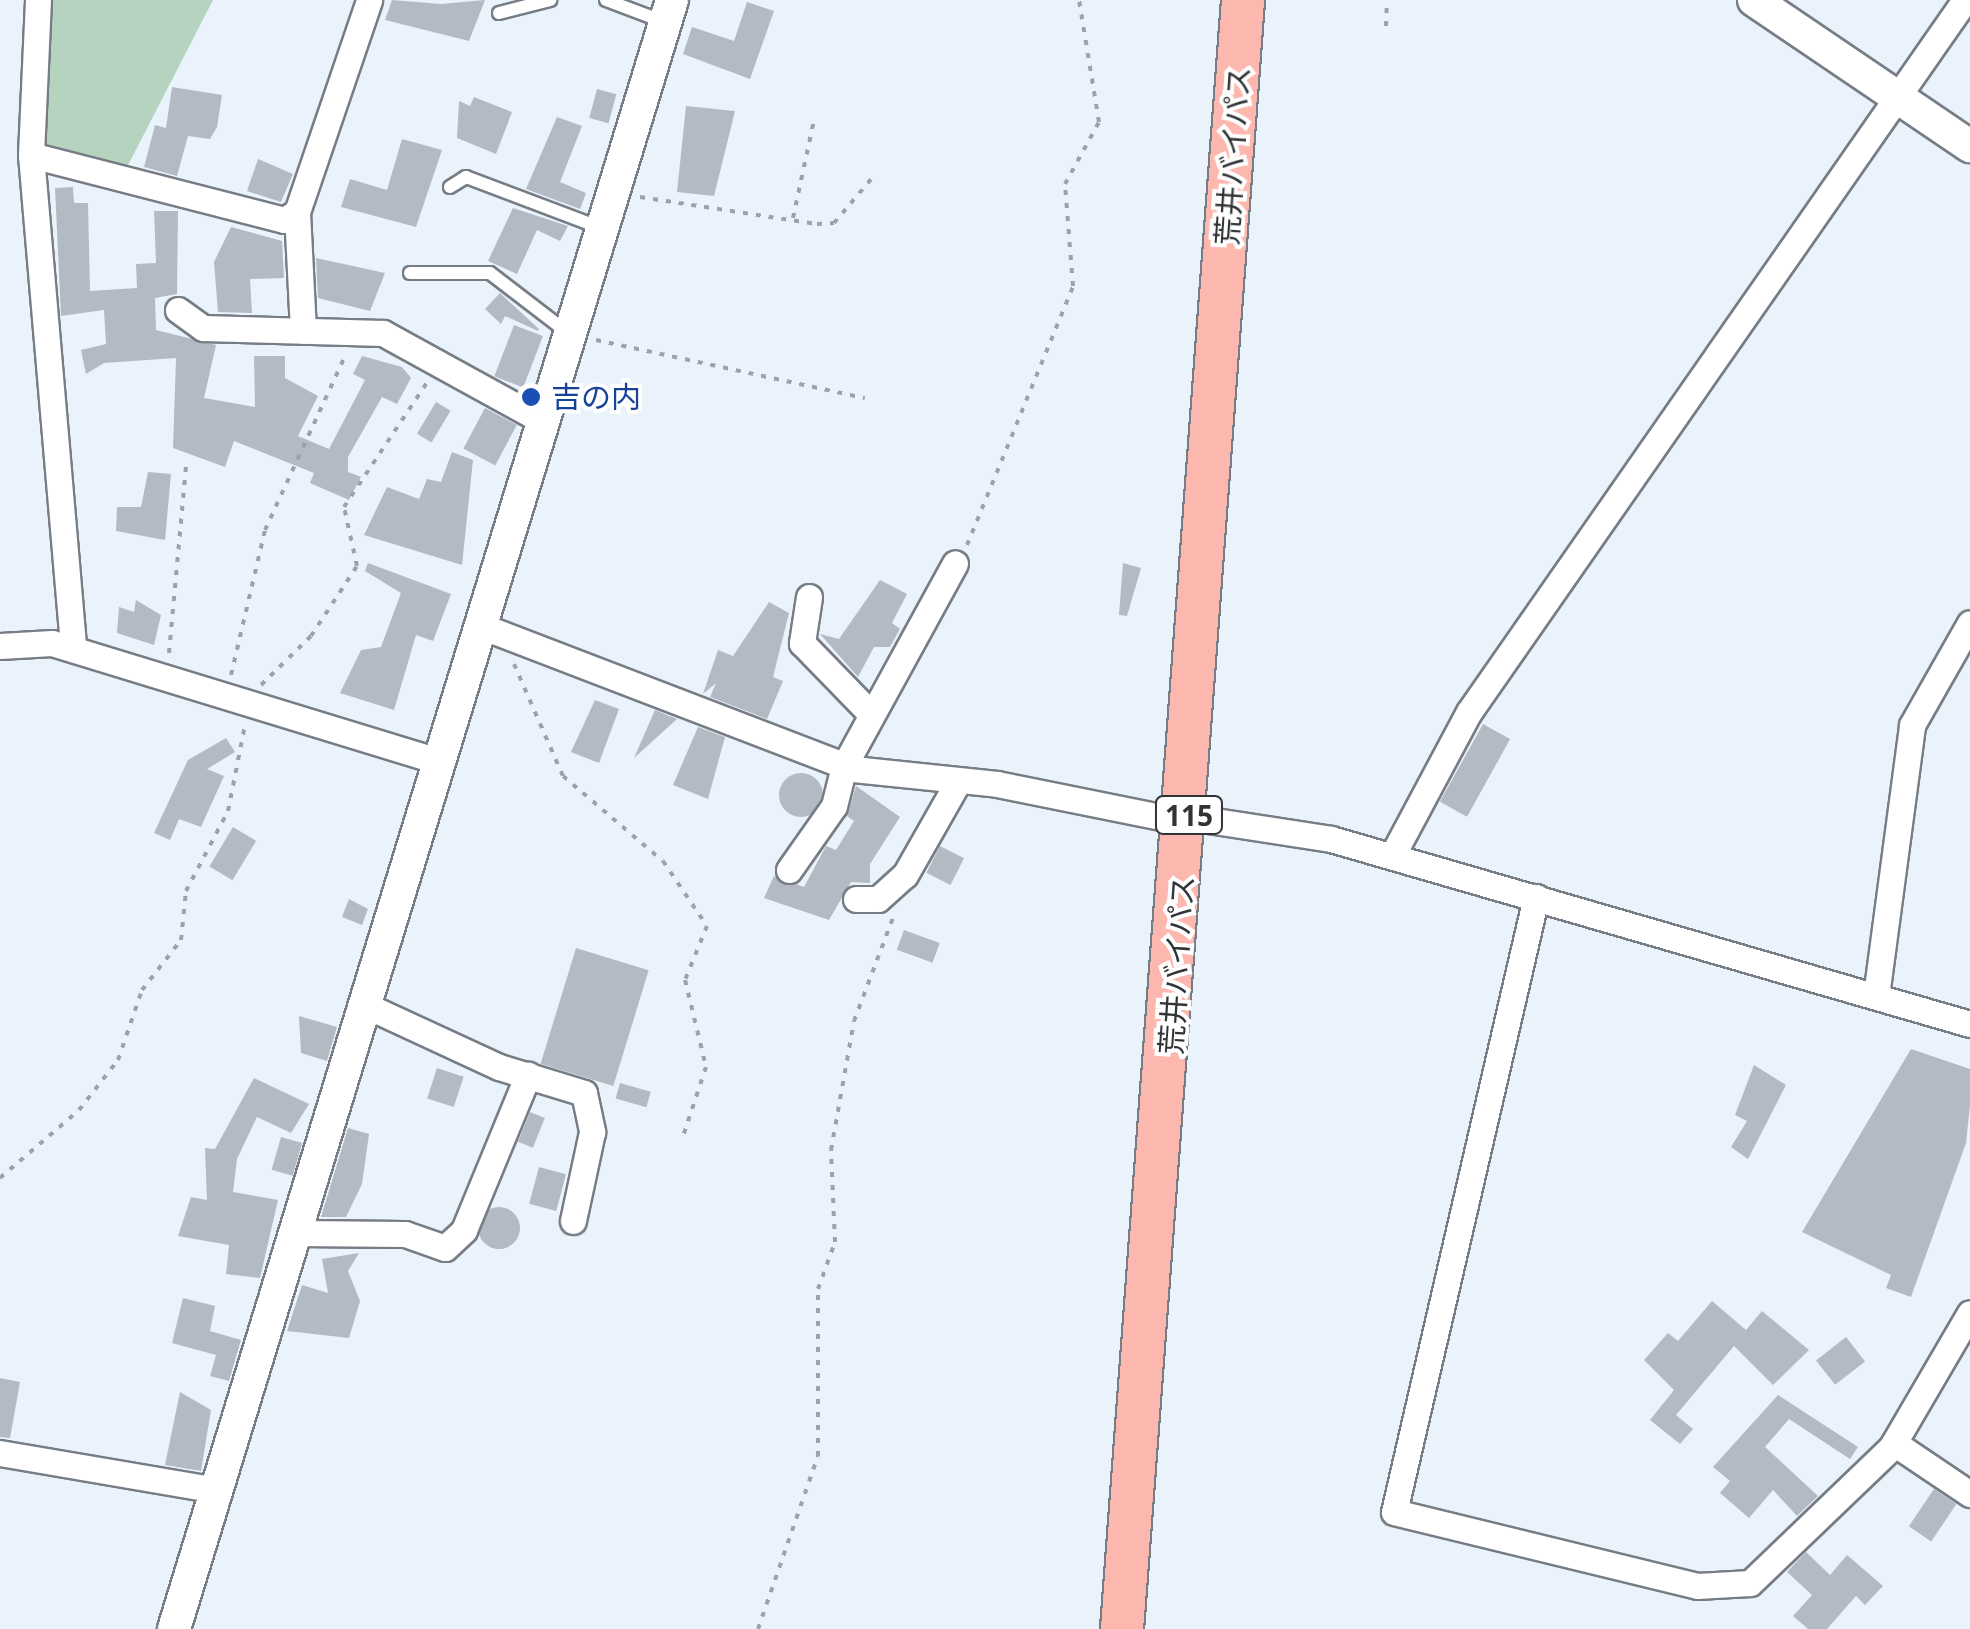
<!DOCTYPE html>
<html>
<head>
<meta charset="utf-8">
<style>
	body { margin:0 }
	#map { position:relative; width:1970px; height:1629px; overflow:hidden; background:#eaf2fb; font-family:"Noto Sans","Noto Sans JP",sans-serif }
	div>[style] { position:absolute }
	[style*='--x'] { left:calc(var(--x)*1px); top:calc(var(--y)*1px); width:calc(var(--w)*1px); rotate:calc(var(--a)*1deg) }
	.green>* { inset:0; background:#b5d3be }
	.building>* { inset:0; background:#b3bac3; transform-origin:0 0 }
	.round { border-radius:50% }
	.path>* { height:4px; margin-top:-2px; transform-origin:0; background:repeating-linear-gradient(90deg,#9ca2a8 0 5px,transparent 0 13px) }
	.roads { filter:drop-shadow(2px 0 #767d85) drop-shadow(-2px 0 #767d85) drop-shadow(0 2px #767d85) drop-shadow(0 -2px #767d85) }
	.service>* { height:12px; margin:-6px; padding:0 6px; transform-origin:6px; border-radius:6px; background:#fff }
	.minor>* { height:25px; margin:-12.5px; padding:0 12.5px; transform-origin:12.5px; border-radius:12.5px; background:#fff }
	.tertiary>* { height:32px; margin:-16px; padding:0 16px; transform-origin:16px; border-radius:16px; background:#fff }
	.trunk>* { height:42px; margin:-21px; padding:0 21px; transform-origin:21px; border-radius:21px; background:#fcb8af }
	.dots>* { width:28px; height:28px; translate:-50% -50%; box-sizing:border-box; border:5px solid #fefefe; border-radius:50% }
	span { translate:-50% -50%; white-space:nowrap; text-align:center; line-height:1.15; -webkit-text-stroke:8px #fefefe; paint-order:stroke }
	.shield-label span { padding:2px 8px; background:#fefefe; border:2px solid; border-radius:8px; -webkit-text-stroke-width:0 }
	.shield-label { font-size:28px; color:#313437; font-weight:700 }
	.street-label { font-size:30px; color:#313437 }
	.transit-label { font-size:30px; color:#164399 }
	.left { translate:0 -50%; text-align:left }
</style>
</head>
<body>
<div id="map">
	<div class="green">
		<div style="clip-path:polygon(44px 0,213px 0,124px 173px,37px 151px)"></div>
	</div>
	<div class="building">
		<div style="clip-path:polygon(392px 0,441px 4px,485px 0,469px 41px,385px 20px)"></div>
		<div style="clip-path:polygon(747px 2px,774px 11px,750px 79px,683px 54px,692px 27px,734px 41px)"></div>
		<div style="clip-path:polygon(172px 87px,222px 95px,217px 127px,210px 139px,188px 136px,177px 176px,144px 167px,155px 125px,166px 128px)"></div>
		<div style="left:597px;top:89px;width:20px;height:30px;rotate:15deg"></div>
		<div style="clip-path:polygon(474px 97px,512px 112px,496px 154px,457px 138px,459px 101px,470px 106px)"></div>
		<div style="clip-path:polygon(686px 106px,735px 111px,714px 196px,677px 192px)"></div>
		<div style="clip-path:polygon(557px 117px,582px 126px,560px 182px,586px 193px,580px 209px,526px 189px)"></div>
		<div style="clip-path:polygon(402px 139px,442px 150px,416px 227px,341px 207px,350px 179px,387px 190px)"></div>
		<div style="clip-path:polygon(258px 159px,293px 174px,281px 202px,247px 191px)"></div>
		<div style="clip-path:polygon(73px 187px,74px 203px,88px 203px,90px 291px,137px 288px,136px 264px,156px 263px,154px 211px,178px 211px,177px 294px,155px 298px,156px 330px,216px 345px,204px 398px,255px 407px,254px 356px,285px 356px,285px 378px,318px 396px,298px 436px,329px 449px,365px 380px,353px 374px,362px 356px,402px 367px,411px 378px,397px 404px,382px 397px,348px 457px,348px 472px,361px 477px,349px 500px,310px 483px,314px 473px,234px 441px,225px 467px,173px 448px,176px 358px,104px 363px,86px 374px,81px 350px,106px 344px,104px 310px,61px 316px,55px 188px)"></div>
		<div style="clip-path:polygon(513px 208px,568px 226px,560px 241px,537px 230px,517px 274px,488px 261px)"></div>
		<div style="clip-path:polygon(231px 227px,282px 241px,284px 278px,250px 279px,252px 313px,218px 312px,214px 262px)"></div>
		<div style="clip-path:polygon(316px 258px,385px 273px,370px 311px,318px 298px)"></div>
		<div style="clip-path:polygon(500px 293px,539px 329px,538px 331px,505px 316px,501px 324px,485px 309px)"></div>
		<div style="left:514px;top:325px;width:31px;height:55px;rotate:21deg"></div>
		<div style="left:436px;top:402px;width:17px;height:37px;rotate:31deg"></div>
		<div style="left:485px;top:408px;width:36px;height:46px;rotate:28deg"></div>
		<div style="clip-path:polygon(452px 452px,473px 460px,462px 565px,364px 535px,387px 487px,419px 499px,427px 479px,441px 482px)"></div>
		<div style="clip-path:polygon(148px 472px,171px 474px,165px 540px,116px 531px,117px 507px,141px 507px)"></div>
		<div style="clip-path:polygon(368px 563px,451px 594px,433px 641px,416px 635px,394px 710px,340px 693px,361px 650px,381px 647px,401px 593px,365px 571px)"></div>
		<div style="clip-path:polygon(1123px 563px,1141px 568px,1127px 616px,1119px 615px)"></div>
		<div style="clip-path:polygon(880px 580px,907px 594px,892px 623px,900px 629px,890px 647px,874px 647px,858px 677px,820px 634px,839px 639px)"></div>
		<div style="clip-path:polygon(136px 600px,161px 615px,154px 645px,117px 633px,119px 607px,134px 612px)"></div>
		<div style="clip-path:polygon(769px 602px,789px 613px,773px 677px,783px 681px,767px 719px,710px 697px,716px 683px,703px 694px,718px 650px,733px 656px)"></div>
		<div style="clip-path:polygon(595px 700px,619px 709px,599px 763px,571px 752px)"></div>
		<div style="clip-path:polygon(655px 710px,677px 719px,634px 758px)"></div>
		<div style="left:1483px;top:724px;width:31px;height:89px;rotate:29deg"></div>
		<div style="clip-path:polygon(698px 727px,725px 737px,708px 799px,673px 785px)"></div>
		<div style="clip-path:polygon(226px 738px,235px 752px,207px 769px,224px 776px,201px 827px,179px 819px,170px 840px,154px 833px,188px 760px)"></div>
		<div class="round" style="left:779px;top:773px;width:44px;height:44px"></div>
		<div style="clip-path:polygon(856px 786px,900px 817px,870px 864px,870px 883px,851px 882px,829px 920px,764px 898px,774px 876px,804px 887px,826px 846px,836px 850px,854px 821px,847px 816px)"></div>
		<div style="left:233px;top:827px;width:27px;height:46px;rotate:31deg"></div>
		<div style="left:940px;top:846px;width:27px;height:30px;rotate:27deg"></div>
		<div style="clip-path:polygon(349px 899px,368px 909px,362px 925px,342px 917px)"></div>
		<div style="left:904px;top:930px;width:38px;height:21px;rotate:20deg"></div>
		<div style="left:576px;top:948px;width:76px;height:121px;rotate:17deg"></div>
		<div style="clip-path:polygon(299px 1016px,337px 1027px,327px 1061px,301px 1053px)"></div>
		<div style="clip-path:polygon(1911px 1049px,1970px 1069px,1970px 1105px,1966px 1143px,1911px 1297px,1886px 1288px,1891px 1275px,1802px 1232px)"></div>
		<div style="clip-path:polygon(1754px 1065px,1786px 1085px,1748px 1159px,1731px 1147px,1747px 1121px,1735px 1115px)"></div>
		<div style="left:437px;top:1068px;width:28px;height:32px;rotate:18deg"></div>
		<div style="clip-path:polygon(254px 1078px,309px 1104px,291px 1133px,257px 1117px,237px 1159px,233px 1192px,278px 1200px,260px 1278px,226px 1274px,229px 1245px,178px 1236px,191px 1197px,207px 1200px,205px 1148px,215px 1149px)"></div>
		<div style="left:620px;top:1083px;width:32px;height:16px;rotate:16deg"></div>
		<div style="left:530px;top:1112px;width:16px;height:32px;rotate:22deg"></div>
		<div style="clip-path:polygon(348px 1128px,369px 1134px,362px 1184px,346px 1217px,321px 1217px)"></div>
		<div style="left:281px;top:1137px;width:22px;height:34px;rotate:16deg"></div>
		<div style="left:539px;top:1167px;width:28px;height:38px;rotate:15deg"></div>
		<div class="round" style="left:478px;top:1207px;width:42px;height:42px"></div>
		<div style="clip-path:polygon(359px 1253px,348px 1271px,360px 1301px,349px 1338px,287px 1331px,302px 1285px,328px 1293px,322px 1259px)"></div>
		<div style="clip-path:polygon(183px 1298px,215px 1306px,210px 1331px,241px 1340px,229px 1381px,210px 1376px,216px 1355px,172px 1343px)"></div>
		<div style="clip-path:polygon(1712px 1301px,1746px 1330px,1762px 1311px,1809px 1350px,1773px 1385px,1734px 1346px,1676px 1415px,1693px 1429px,1680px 1444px,1650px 1420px,1674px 1390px,1644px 1360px,1668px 1333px,1678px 1341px)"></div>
		<div style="left:1846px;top:1337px;width:31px;height:38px;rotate:52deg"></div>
		<div style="clip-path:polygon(0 1378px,20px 1382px,10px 1438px,0 1437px)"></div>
		<div style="clip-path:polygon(180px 1392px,211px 1410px,201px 1471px,165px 1465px)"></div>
		<div style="clip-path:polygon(1778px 1395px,1858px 1447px,1850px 1459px,1789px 1419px,1765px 1447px,1818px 1496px,1797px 1516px,1773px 1490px,1749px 1518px,1720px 1493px,1730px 1481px,1713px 1467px)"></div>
		<div style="left:1934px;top:1489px;width:27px;height:45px;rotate:34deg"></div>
		<div style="clip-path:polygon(1806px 1552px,1830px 1575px,1847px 1555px,1883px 1586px,1865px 1605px,1856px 1596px,1827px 1629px,1808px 1629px,1793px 1616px,1812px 1595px,1787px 1572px)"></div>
	</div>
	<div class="path">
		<div style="--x:1386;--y:26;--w:26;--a:-88"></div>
		<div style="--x:640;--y:197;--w:179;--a:8.7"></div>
		<div style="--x:817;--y:224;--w:17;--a:-3"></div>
		<div style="--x:834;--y:223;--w:59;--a:-49.8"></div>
		<div style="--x:793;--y:218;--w:100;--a:-77.9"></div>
		<div style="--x:596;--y:340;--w:275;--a:12.2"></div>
		<div style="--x:967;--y:545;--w:280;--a:-67.7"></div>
		<div style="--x:1073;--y:286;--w:102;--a:-94.5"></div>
		<div style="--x:1065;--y:184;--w:71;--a:-61.3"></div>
		<div style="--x:1099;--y:122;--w:124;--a:-99.3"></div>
		<div style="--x:169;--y:653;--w:187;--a:-84.8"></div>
		<div style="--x:514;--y:664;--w:122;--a:66.4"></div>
		<div style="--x:563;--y:776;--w:131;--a:40.4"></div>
		<div style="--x:663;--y:861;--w:78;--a:55.9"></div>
		<div style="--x:707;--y:926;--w:58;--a:112.2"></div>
		<div style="--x:685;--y:980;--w:89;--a:76.4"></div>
		<div style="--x:706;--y:1067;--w:73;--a:108.4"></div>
		<div style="--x:231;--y:675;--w:149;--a:-76.8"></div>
		<div style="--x:265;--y:530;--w:192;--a:-65.3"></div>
		<div style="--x:261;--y:685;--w:70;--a:-44.4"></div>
		<div style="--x:311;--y:636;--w:84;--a:-56.7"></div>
		<div style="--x:357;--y:566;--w:60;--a:-102.4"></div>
		<div style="--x:344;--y:507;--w:151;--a:-56.3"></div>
		<div style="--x:0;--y:1178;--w:104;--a:-40.7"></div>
		<div style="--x:79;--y:1110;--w:63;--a:-52"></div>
		<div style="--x:118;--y:1060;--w:74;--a:-71.1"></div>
		<div style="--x:142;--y:990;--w:63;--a:-52"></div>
		<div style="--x:181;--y:940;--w:49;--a:-84.2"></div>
		<div style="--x:186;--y:891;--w:90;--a:-62.3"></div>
		<div style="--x:228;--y:811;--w:88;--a:-78.8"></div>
		<div style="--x:758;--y:1629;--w:183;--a:-70.9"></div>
		<div style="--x:818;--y:1456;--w:167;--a:-90"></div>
		<div style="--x:818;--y:1289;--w:50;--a:-70.1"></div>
		<div style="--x:835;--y:1242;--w:92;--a:-92.5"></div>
		<div style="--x:831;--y:1150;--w:131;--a:-79.9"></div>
		<div style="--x:854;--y:1021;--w:113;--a:-69.3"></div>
	</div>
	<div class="roads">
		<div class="service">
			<div style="--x:606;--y:0;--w:60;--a:20.6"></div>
			<div style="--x:499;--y:13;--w:53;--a:-14.3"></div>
			<div style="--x:450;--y:187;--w:19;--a:-32"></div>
			<div style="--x:466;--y:177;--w:144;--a:20.7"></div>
			<div style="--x:410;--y:273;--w:80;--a:0"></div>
			<div style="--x:490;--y:273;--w:97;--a:37.5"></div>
		</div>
		<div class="minor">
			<div style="--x:38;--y:0;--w:155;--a:92.6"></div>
			<div style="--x:31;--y:155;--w:496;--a:85.1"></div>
			<div style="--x:31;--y:155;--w:261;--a:14.4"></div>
			<div style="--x:284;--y:220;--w:15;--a:-32"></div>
			<div style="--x:297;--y:212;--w:224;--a:-71.2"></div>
			<div style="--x:297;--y:212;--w:119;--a:87.1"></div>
			<div style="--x:178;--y:310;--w:31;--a:36"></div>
			<div style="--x:203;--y:328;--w:180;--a:1.6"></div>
			<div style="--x:383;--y:333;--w:183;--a:28.8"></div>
			<div style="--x:809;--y:597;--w:47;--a:98.7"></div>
			<div style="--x:802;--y:643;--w:99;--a:45.8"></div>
			<div style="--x:481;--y:626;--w:399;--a:21"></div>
			<div style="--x:853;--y:769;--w:145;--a:5.9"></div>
			<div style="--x:997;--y:784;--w:167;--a:11.4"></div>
			<div style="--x:0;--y:646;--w:52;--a:-3.3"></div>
			<div style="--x:52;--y:643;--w:407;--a:17"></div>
			<div style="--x:1189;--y:817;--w:144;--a:8.8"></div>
			<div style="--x:1331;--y:839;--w:665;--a:16.15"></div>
			<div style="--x:1392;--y:856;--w:163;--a:-61.9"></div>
			<div style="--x:1469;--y:712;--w:868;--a:-55.14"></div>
			<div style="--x:789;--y:870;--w:78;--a:-54.9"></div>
			<div style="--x:834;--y:806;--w:41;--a:-76"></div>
			<div style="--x:844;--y:766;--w:231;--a:-61.3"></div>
			<div style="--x:1536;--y:897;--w:631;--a:103"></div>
			<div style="--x:1394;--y:1512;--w:312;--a:13.7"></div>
			<div style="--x:1697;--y:1586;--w:53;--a:-3.2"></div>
			<div style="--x:1750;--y:1583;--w:195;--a:-43.8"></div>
			<div style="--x:1891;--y:1448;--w:156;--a:-59.7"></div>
			<div style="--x:856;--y:899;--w:22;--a:0"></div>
			<div style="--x:878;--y:899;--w:36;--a:-42"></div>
			<div style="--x:905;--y:875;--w:109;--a:-60.4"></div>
			<div style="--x:1876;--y:996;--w:273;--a:-82.4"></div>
			<div style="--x:1912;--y:725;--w:117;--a:-60.4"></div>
			<div style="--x:367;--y:1006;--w:145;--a:24.8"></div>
			<div style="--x:499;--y:1067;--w:89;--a:17"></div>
			<div style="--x:584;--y:1093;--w:40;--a:78"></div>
			<div style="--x:592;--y:1132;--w:91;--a:102.1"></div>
			<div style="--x:297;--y:1233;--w:108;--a:0.5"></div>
			<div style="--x:405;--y:1234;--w:42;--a:19.3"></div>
			<div style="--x:445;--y:1248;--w:26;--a:-43"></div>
			<div style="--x:464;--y:1230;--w:168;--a:-67.6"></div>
			<div style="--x:1894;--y:1443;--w:92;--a:33.9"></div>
			<div style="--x:0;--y:1453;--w:220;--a:9.7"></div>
		</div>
		<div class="tertiary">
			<div style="--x:1754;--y:0;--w:261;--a:34.1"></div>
			<div style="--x:174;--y:1629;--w:1703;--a:-73"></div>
		</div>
		<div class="trunk">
			<div style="--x:1122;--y:1629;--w:1633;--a:-85.75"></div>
		</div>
	</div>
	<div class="dots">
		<div style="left:531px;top:397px;background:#1a4fb4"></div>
	</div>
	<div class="shield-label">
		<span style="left:1189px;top:815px">115</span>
	</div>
	<div class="street-label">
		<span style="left:1233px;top:156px;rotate:-86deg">荒井バイパス</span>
		<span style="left:1177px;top:965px;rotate:-86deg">荒井バイパス</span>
	</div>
	<div class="transit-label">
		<span class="left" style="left:551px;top:397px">吉の内</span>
	</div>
</div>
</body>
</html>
